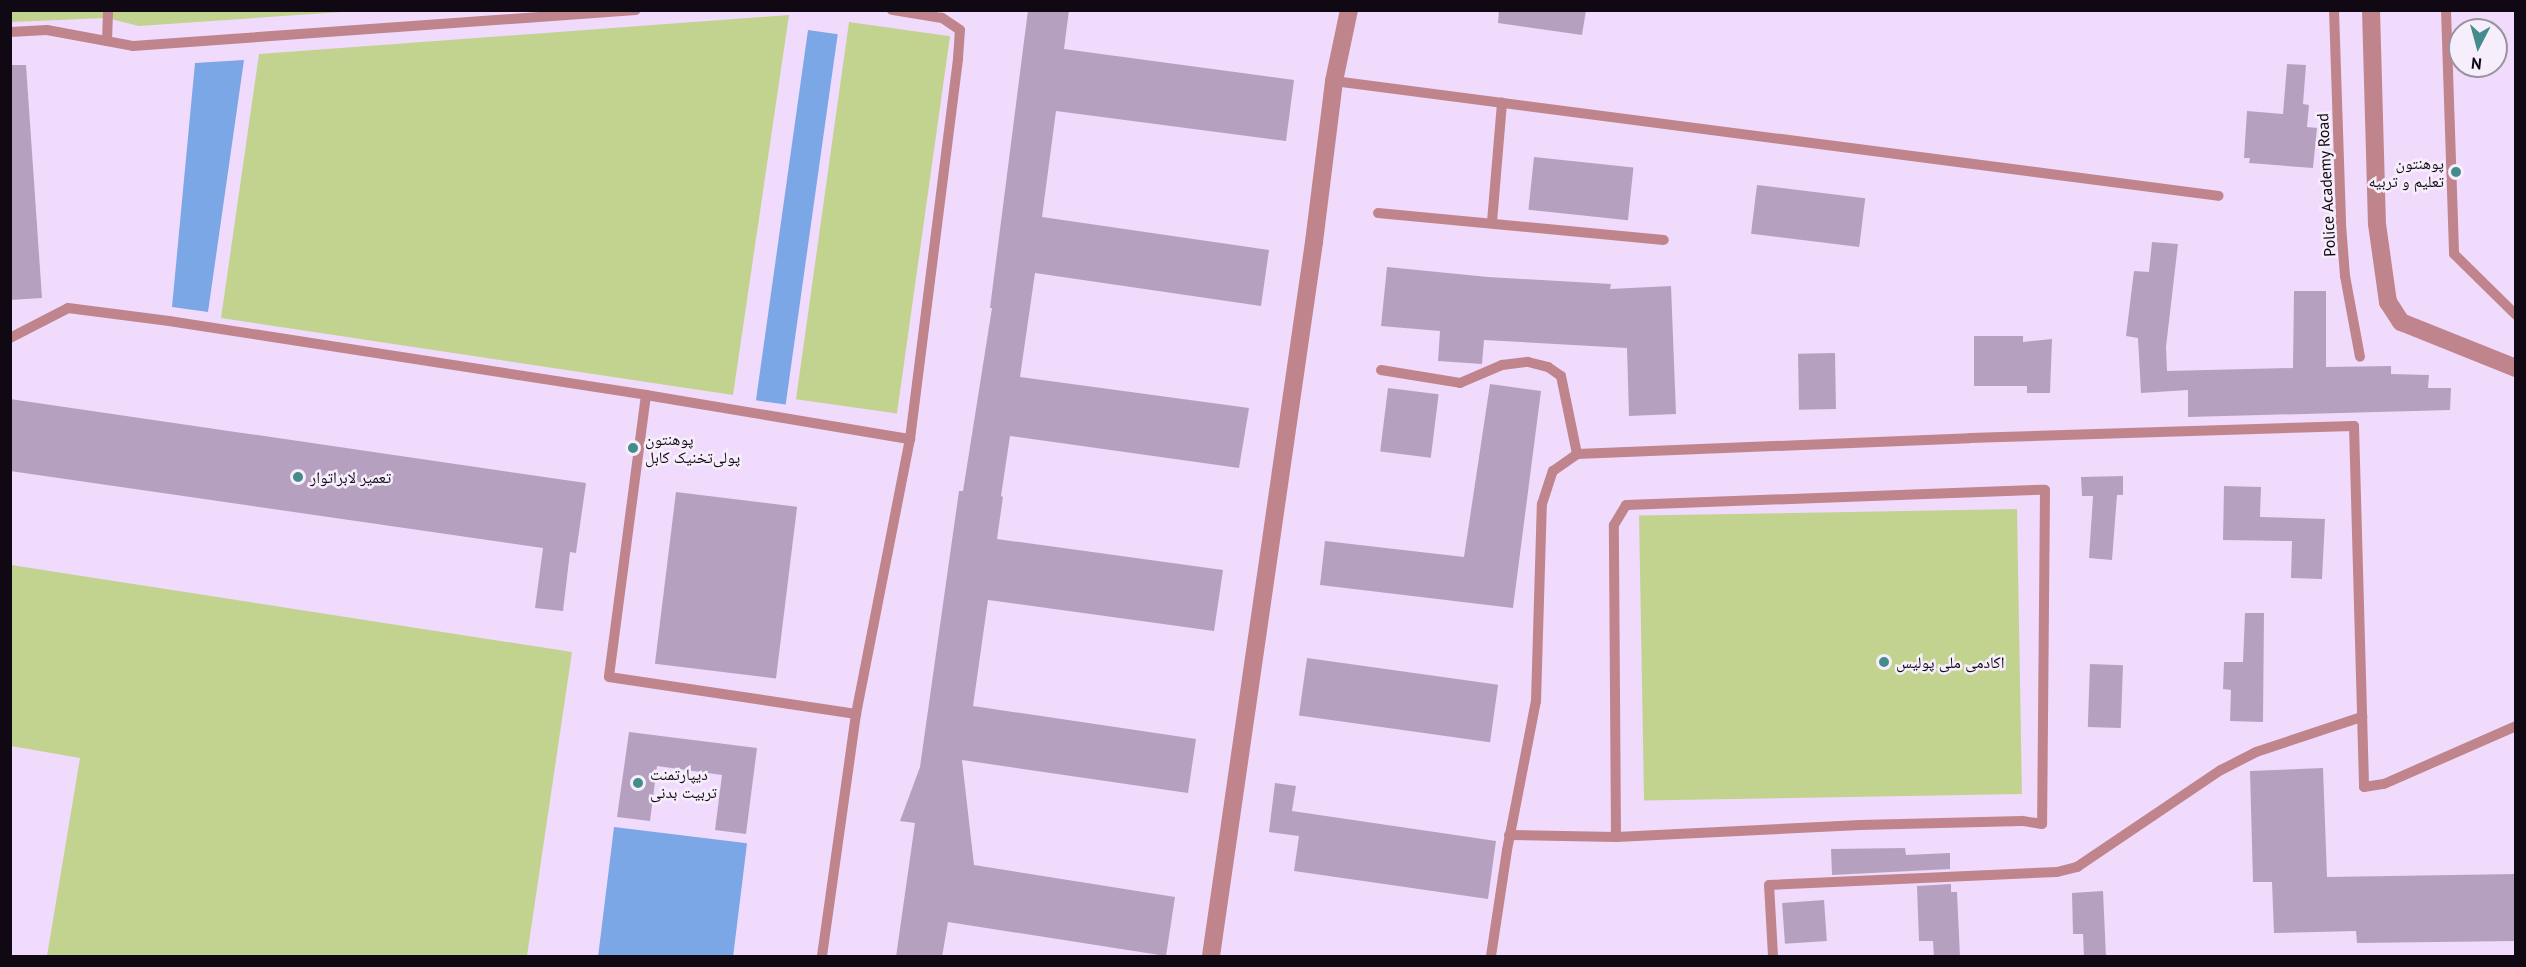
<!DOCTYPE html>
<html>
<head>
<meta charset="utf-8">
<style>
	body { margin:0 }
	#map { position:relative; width:2526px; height:967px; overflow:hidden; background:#f1dbfc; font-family:"PT Sans","Noto Naskh Arabic",sans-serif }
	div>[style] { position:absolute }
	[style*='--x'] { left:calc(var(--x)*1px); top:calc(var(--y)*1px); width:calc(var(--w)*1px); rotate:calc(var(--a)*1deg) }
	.green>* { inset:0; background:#c2d38f; transform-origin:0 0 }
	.water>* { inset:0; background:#7ca7e7; transform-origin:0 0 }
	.building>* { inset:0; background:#b5a1bf; transform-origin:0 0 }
	.lane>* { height:10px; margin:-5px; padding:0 5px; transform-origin:5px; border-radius:5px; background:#c0858c }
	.street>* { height:18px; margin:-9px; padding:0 9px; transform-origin:9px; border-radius:9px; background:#c0858c }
	.dots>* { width:16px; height:16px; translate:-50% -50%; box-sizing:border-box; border:3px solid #f7eefb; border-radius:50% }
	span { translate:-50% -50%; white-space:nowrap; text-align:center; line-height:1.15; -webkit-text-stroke:5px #f7eefb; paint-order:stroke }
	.poi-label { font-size:16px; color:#100914 }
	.right { translate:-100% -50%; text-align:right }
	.left { translate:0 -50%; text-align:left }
	.street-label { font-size:16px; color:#100914 }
	.frame { position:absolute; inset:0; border:12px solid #100914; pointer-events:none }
	.north { position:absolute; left:2448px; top:18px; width:60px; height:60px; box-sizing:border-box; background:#f7eefb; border:2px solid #9b929f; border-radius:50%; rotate:186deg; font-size:16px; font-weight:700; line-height:24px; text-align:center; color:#100914 }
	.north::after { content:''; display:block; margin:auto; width:21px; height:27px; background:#448c8b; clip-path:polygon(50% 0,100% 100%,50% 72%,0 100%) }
</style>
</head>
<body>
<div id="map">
	<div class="green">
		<div style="clip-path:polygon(112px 10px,356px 11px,139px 26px,111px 19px)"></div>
		<div style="clip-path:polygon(10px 11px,105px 11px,105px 18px,11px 22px)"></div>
		<div style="clip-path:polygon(789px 15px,733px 395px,221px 318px,259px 54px)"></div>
		<div style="left:849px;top:22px;width:102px;height:381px;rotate:8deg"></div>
		<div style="left:2017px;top:509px;width:285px;height:378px;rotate:89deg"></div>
		<div style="clip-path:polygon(11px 565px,572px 652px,527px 956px,47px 956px,80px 758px,11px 746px)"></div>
	</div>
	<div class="water">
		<div style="left:808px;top:30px;width:30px;height:374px;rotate:8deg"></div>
		<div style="clip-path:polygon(244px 60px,208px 312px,172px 307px,195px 63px)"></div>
		<div style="left:614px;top:827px;width:134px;height:130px;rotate:7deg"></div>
	</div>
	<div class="building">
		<div style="clip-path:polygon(1028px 10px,1069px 10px,1064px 49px,1294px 80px,1286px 141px,1056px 111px,1042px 217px,1269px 250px,1261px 306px,1035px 273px,1020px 377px,1249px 408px,1239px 468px,1010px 436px,1001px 496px,1003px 497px,997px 539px,1223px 570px,1214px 631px,988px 600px,973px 706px,1196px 739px,1188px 793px,962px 760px,974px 865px,1175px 897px,1166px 956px,948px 922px,942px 957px,896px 957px,915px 823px,900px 821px,920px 767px,959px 491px,963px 491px,992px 308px,990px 308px)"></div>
		<div style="clip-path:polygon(1499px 10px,1586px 10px,1582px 35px,1498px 23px)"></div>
		<div style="clip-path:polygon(2287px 64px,2306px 65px,2303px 104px,2309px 105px,2307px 127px,2317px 128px,2313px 168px,2249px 163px,2250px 158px,2244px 158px,2247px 111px,2283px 114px)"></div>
		<div style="clip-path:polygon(10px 65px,26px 65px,42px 298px,10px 300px)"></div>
		<div style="left:1534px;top:157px;width:100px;height:53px;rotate:6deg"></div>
		<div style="left:1757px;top:185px;width:109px;height:49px;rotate:7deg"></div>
		<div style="clip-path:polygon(2152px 242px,2178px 244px,2166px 347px,2167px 371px,2293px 368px,2294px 291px,2326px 291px,2326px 367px,2391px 366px,2391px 374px,2429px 375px,2428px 388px,2451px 388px,2450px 410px,2188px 417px,2188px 390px,2141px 393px,2138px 338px,2126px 336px,2134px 271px,2149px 272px)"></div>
		<div style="clip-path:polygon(1387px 267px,1488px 277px,1611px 284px,1610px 289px,1671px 286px,1676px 414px,1629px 416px,1627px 348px,1484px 340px,1482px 364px,1438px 361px,1440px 331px,1381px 326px)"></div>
		<div style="clip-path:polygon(1974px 336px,2023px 336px,2023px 342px,2052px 339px,2050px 393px,2027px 393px,2027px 386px,1974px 386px)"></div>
		<div style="left:1835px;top:353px;width:56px;height:37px;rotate:89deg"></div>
		<div style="clip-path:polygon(1490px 384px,1541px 391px,1513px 608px,1320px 585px,1325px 541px,1464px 557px)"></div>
		<div style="left:1388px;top:388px;width:51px;height:64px;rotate:7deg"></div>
		<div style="clip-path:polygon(10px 399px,586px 483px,576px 553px,570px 552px,563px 611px,535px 608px,543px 548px,10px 471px)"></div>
		<div style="clip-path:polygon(2123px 476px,2123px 495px,2117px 495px,2112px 560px,2089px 558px,2093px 496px,2082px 496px,2081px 477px)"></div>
		<div style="clip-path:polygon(2224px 486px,2261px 487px,2260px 517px,2325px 519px,2322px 579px,2291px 578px,2292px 541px,2223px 540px)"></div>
		<div style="left:676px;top:492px;width:122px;height:173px;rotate:7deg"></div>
		<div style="clip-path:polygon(2245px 613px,2264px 613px,2263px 722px,2230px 721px,2231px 690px,2223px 689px,2224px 662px,2243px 662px)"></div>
		<div style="left:1307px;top:658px;width:193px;height:58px;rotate:8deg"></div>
		<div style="left:2090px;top:664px;width:33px;height:63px;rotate:2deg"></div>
		<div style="clip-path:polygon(629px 732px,757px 748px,746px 834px,715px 830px,722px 775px,657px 766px,650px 821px,617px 817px)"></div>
		<div style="clip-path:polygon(2323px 768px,2327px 877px,2516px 874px,2516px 941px,2357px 943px,2356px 931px,2274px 933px,2272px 882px,2253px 882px,2250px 771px)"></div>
		<div style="clip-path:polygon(1275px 783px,1296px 786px,1292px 811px,1496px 841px,1488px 899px,1294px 871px,1299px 836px,1269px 832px)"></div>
		<div style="clip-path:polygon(1905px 848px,1906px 855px,1950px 853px,1950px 869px,1832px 875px,1831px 849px)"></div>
		<div style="clip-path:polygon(1951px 884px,1951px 892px,1957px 892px,1960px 957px,1934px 957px,1933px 941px,1919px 941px,1917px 886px)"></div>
		<div style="clip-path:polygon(2103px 891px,2106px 957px,2084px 957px,2083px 934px,2073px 934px,2072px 893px)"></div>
		<div style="left:1824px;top:900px;width:41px;height:42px;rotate:86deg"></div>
	</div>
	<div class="lane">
		<div style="--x:2334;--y:10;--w:215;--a:88.1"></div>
		<div style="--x:2341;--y:225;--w:51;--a:85.5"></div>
		<div style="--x:2345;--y:276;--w:82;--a:79.5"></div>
		<div style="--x:2446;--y:10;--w:244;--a:88.1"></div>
		<div style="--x:2454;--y:254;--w:87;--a:44.5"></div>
		<div style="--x:10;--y:32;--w:37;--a:-3"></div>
		<div style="--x:47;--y:30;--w:87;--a:10.5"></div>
		<div style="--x:133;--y:46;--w:504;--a:-4.09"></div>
		<div style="--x:107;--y:41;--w:31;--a:-88"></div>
		<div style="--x:1334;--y:81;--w:892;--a:7.4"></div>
		<div style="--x:1378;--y:213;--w:287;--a:5.4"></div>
		<div style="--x:1492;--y:222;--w:120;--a:-85.2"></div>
		<div style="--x:10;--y:338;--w:65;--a:-27.3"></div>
		<div style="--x:68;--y:308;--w:102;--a:7.3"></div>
		<div style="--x:169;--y:321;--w:483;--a:8.8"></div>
		<div style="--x:646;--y:395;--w:268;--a:9.5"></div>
		<div style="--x:1381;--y:370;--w:80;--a:9.3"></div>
		<div style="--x:1460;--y:383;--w:46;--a:-23.2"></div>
		<div style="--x:1502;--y:365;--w:26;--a:-7"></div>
		<div style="--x:1528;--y:362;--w:21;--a:14"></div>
		<div style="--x:1548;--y:367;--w:16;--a:35"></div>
		<div style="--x:1561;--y:376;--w:80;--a:78.4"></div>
		<div style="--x:646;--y:395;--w:284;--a:97.5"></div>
		<div style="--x:609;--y:677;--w:250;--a:8.5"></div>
		<div style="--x:2045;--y:490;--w:334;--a:90.5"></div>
		<div style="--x:2042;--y:824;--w:20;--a:-171"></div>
		<div style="--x:2022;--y:821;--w:162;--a:178.6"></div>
		<div style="--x:1860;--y:825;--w:244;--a:177.2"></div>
		<div style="--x:1616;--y:837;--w:312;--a:-90.4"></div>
		<div style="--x:1614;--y:525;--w:23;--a:-59"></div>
		<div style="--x:1626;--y:505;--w:419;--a:-2.1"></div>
		<div style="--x:1509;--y:835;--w:107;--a:1.1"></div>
		<div style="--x:822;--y:956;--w:244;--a:-82"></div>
		<div style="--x:856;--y:714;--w:280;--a:-78.9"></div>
		<div style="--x:910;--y:439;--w:384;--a:-82.8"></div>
		<div style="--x:958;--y:58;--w:28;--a:-86"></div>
		<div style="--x:960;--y:30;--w:22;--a:-146"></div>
		<div style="--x:942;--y:18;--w:51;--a:-170.9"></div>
		<div style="--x:1491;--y:956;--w:107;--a:-81.4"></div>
		<div style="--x:1507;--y:850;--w:152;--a:-79"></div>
		<div style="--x:1536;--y:701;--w:197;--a:-88.3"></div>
		<div style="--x:1542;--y:504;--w:35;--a:-72"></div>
		<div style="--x:1553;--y:471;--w:29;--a:-35"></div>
		<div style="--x:1577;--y:454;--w:393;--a:-2.3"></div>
		<div style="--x:1970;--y:438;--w:384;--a:-1.8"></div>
		<div style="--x:2354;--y:426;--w:361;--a:88.4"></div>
		<div style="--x:2364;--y:787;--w:20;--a:-9"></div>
		<div style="--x:2384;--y:784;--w:144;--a:-23.7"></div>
		<div style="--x:1773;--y:956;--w:71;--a:-93.2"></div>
		<div style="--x:1769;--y:885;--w:288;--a:-2.6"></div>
		<div style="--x:2057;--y:872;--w:21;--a:-14"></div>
		<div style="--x:2077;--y:867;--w:174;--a:-34"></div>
		<div style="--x:2221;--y:770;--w:39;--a:-27"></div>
		<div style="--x:2256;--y:752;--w:112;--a:-18.3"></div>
	</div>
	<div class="street">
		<div style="--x:2371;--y:10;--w:214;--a:88.4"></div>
		<div style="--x:2377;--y:224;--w:79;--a:82"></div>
		<div style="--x:2388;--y:302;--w:24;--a:57"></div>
		<div style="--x:2401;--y:322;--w:124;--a:21.8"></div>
		<div style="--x:1211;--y:956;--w:721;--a:-81.79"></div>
		<div style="--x:1314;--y:242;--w:162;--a:-82.9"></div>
		<div style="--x:1334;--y:81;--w:73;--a:-78.1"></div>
	</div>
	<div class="dots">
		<div style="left:2456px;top:172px;background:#448c8b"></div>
		<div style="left:633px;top:448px;background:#448c8b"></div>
		<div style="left:298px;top:477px;background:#448c8b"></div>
		<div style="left:1884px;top:662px;background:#448c8b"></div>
		<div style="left:638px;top:783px;background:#448c8b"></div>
	</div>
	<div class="poi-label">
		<span class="right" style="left:2444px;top:172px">پوهنتون<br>تعلیم و تربیه</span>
		<span class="left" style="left:645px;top:448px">پوهنتون<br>پولی‌تخنیک کابل</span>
		<span class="left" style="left:310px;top:477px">تعمیر لابراتوار</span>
		<span class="left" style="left:1896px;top:662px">اکادمی ملی پولیس</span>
		<span class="left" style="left:650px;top:783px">دیپارتمنت<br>تربیت بدنی</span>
	</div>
	<div class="street-label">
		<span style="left:2326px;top:185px;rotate:-93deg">Police Academy Road</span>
	</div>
	<div class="frame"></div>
	<div class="north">N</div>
</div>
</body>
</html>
